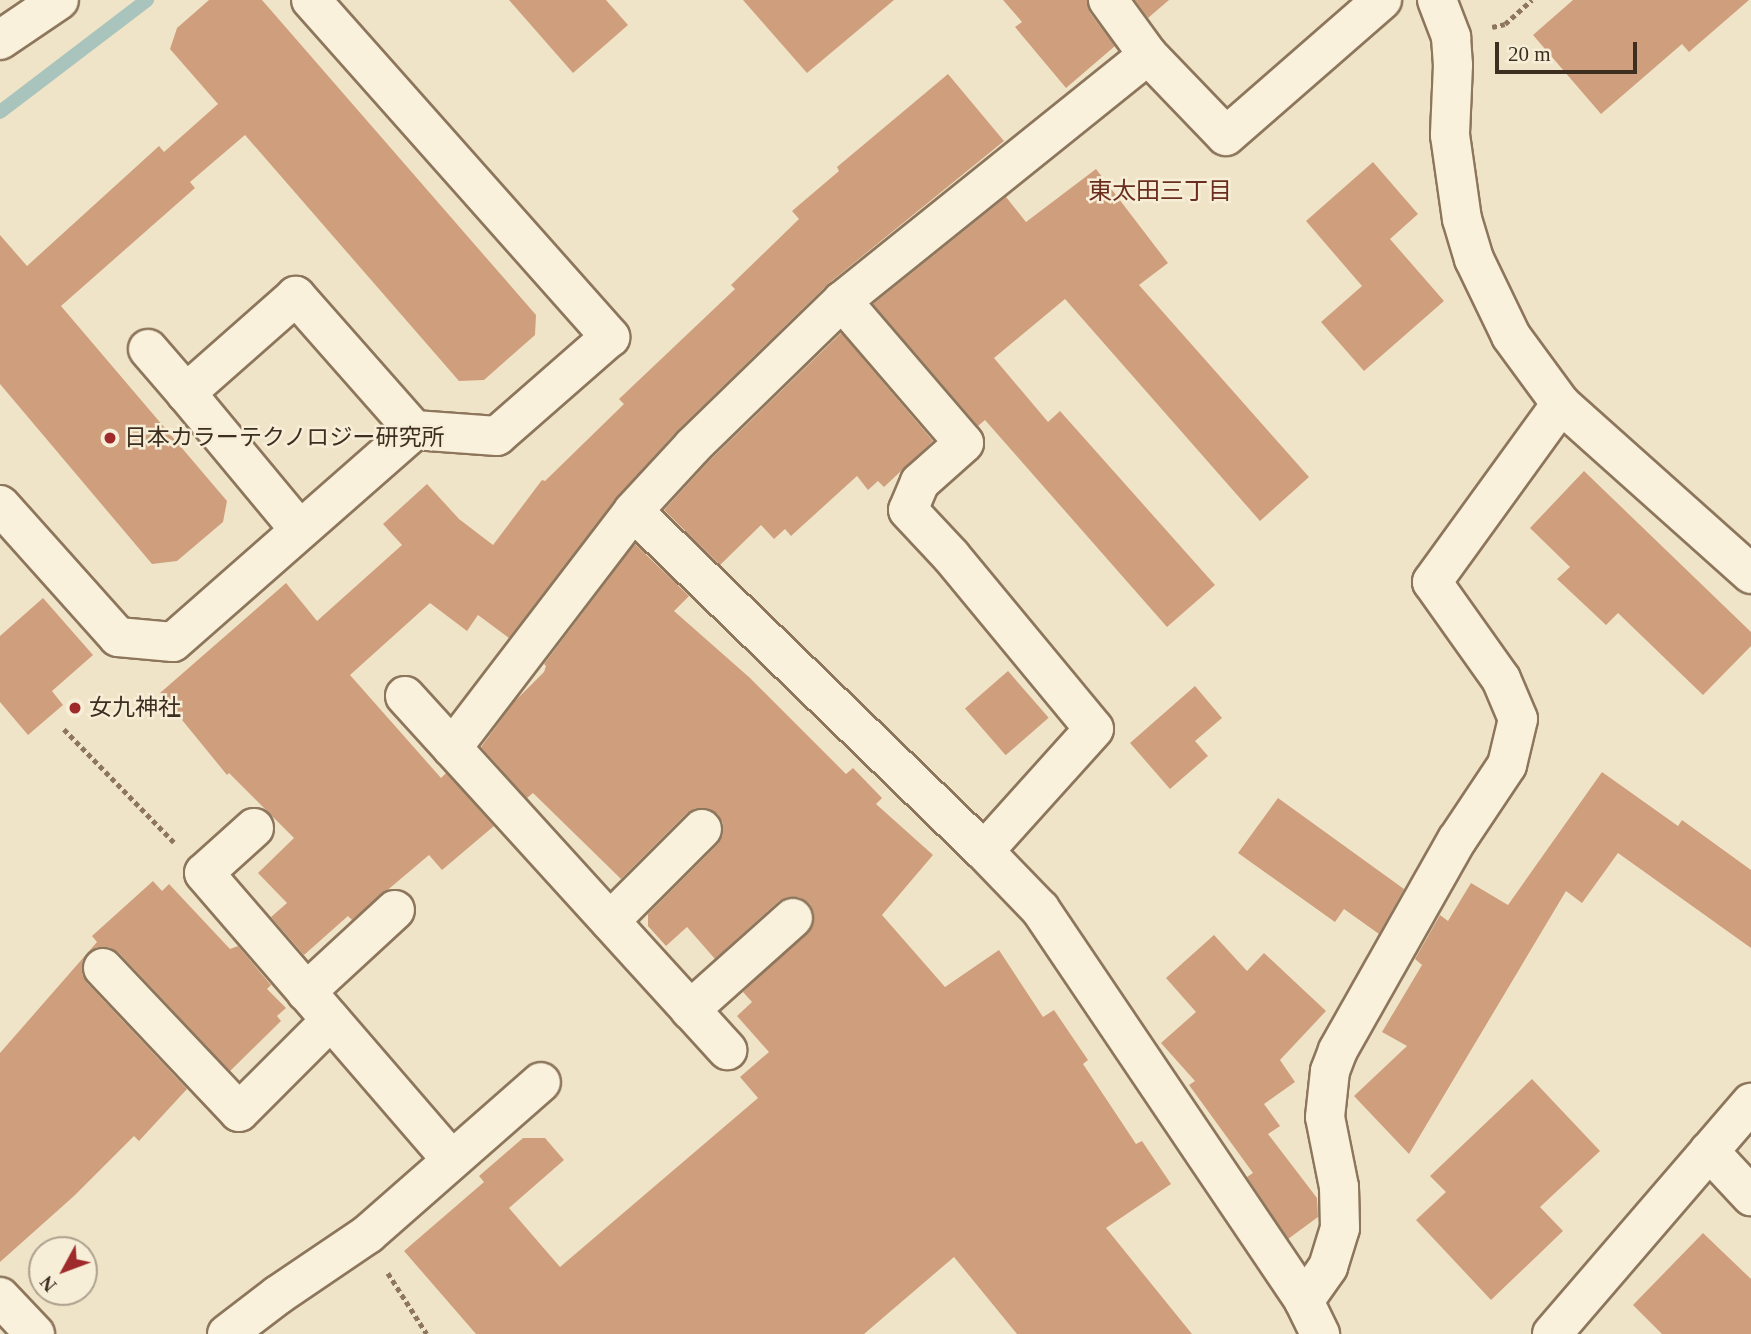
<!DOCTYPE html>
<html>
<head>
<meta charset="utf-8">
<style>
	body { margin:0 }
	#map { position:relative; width:1751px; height:1334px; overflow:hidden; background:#f0e4c8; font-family:"Times New Roman","Noto Sans JP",serif }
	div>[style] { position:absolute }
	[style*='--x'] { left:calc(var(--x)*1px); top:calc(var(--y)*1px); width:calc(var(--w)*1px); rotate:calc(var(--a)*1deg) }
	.stream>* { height:14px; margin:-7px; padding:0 7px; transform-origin:7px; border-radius:7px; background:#a9c4bc }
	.building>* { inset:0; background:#cf9f7d; transform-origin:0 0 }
	.path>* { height:4.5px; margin-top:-2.25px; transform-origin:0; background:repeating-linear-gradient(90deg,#8d765c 0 5px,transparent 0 8.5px) }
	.roads { filter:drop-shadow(2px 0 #8d765c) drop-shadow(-2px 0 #8d765c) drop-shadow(0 2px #8d765c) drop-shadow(0 -2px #8d765c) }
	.minor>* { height:38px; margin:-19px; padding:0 19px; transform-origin:19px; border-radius:19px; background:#faf1dc }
	.dots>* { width:19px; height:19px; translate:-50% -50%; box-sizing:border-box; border:4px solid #f7eed8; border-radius:50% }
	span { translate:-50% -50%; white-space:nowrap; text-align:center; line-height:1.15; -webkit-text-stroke:5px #f7eed8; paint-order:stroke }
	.poi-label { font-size:23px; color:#3d2e20 }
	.left { translate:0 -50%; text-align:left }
	.neighbourhood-label { font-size:24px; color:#6b2e1e }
	.north { position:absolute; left:28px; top:1236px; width:70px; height:70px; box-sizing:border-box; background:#f7eed8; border:2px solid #ada18e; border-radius:50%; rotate:229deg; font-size:19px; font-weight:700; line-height:28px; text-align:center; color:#3d2e20 }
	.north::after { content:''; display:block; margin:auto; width:24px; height:32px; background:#9e2a2b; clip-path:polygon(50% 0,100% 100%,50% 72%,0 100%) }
	.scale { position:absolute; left:1495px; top:42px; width:142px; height:32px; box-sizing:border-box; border:4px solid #3d2e20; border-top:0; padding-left:9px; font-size:21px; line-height:24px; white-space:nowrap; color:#3d2e20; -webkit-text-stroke:5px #f7eed8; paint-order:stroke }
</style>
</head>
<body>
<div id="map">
	<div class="stream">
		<div style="--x:0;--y:112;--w:185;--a:-37.3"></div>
	</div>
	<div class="building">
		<div style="clip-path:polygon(209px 0,262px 0,536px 315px,535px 335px,484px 380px,459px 381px,245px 135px,190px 182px,195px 188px,61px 306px,227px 501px,223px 522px,177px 561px,152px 564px,0 384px,0 235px,27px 266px,159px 146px,164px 152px,218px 104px,170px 49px,177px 28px)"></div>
		<div style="clip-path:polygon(509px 0,606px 0,628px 25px,573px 73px)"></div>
		<div style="clip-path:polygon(743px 0,894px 0,807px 73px)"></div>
		<div style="clip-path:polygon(1003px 0,1087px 0,1090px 13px,1115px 46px,1066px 88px,1015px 27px,1022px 22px)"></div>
		<div style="clip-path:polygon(1135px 0,1169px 0,1148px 18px)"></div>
		<div style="clip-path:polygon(1573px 0,1749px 0,1689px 52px,1682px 44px,1601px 114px,1533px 35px)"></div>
		<div style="clip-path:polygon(948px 74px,1004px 141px,828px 284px,677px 431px,616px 498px,509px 638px,478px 615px,467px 631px,430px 603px,350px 675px,441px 778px,446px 773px,494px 826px,442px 870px,429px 855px,352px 920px,348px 916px,304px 955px,271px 917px,287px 903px,258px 873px,294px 838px,229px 773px,227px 775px,160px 693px,286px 583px,317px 621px,402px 545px,383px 524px,427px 484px,459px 519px,493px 545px,542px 480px,545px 481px,624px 404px,619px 399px,735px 289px,731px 285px,799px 219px,792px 211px,839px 171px,837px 167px)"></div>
		<div style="clip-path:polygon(1373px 162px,1418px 214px,1390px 239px,1444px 301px,1364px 371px,1321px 322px,1362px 286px,1306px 221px)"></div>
		<div style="clip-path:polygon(1096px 169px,1168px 263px,1139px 285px,1309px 477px,1260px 521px,1065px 299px,994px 358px,1048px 422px,1060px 411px,1215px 585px,1167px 627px,985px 420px,978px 426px,873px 304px,1006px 197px,1026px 222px)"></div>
		<div style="clip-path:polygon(841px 333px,933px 441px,884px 487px,878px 481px,868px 490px,857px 476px,791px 536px,785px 529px,774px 539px,761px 525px,720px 565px,664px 510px,708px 462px)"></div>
		<div style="clip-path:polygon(1584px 471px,1751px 632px,1751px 646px,1703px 695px,1618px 613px,1606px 625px,1557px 579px,1570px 567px,1530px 528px)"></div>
		<div style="clip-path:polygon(635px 544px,689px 596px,674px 611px,750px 678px,846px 774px,853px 768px,882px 798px,876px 804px,933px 855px,882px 915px,945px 987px,999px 950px,1043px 1017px,1054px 1010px,1088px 1060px,1083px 1064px,1136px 1144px,1142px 1141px,1171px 1184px,1106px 1228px,1192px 1334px,1017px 1334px,954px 1257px,864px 1334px,476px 1334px,404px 1251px,484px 1182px,479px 1176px,523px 1138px,545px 1138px,564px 1160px,509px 1208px,560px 1267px,758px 1098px,740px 1077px,769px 1052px,737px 1016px,752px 1002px,743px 992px,813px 925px,814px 914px,810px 904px,799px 897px,788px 897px,779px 901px,715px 959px,687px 927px,666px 946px,648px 926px,648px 914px,718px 844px,723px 834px,723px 823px,718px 814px,707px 808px,696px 808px,687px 813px,621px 879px,533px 793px,527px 798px,481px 747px,515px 701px,544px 672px,546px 666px,544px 664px)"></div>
		<div style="clip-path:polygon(43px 598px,93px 655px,52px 691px,63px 705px,28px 735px,0 702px,0 636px)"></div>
		<div style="left:1008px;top:671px;width:62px;height:57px;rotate:49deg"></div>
		<div style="clip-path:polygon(1195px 686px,1222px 718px,1195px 741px,1208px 756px,1170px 789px,1130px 743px)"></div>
		<div style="clip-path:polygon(1602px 772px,1678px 826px,1682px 820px,1751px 870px,1751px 948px,1618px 853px,1582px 903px,1566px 891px,1409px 1154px,1354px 1096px,1407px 1046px,1382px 1032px,1422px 965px,1415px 959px,1440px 915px,1448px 921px,1471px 883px,1508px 905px)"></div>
		<div style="clip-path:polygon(1278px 798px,1404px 889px,1379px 934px,1344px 909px,1335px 922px,1238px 853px)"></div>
		<div style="clip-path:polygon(153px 881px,162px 891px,169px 884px,230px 949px,238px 946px,271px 985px,267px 989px,286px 1008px,277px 1016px,281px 1021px,230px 1071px,119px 953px,109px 947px,97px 947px,89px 952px,82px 962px,82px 974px,87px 983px,187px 1089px,139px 1141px,134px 1136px,74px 1196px,0 1262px,0 1053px,97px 942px,92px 936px)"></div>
		<div style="clip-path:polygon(1214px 935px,1247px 971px,1264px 953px,1326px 1011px,1280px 1060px,1295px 1082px,1264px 1104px,1280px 1126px,1268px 1134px,1317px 1198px,1318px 1217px,1288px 1239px,1247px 1177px,1253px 1173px,1189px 1085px,1195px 1081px,1161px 1043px,1196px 1012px,1166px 978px)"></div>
		<div style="clip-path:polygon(1532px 1079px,1600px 1151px,1540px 1207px,1563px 1231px,1491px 1300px,1416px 1220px,1446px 1192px,1430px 1176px)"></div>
		<div style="clip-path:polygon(1703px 1233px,1751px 1279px,1751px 1334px,1662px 1334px,1633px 1305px)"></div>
	</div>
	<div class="path">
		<div style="--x:1492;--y:27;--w:13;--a:-13"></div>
		<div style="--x:1505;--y:24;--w:36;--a:-42"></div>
		<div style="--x:64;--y:729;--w:158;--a:45.8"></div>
		<div style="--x:388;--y:1273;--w:72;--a:57.4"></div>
	</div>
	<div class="roads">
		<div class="minor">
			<div style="--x:311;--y:0;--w:451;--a:48.4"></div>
			<div style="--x:610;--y:337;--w:150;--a:138.8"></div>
			<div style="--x:497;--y:436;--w:83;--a:-175.9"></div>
			<div style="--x:1108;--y:0;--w:68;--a:54"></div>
			<div style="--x:1148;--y:55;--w:393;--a:141.2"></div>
			<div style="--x:842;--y:301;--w:209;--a:135.8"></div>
			<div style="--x:692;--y:447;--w:87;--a:132.7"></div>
			<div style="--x:633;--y:511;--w:489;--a:44.1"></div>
			<div style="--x:984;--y:851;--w:81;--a:46"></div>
			<div style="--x:1040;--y:909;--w:473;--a:56"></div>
			<div style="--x:1304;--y:1301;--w:37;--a:64"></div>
			<div style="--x:1437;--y:0;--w:40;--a:69"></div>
			<div style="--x:1451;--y:37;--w:28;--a:86"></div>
			<div style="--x:1453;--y:65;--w:70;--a:92.5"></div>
			<div style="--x:1450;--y:135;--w:85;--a:81.9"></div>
			<div style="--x:1462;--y:219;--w:42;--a:73.3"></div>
			<div style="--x:1474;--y:259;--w:85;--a:64.3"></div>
			<div style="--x:1511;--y:336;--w:84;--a:53.7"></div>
			<div style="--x:1561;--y:404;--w:255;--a:41.8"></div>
			<div style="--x:0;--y:40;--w:71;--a:-34.1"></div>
			<div style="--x:1148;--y:55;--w:112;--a:46.1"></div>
			<div style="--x:1226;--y:136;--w:207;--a:-41.1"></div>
			<div style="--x:842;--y:301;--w:187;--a:49.3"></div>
			<div style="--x:964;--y:443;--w:59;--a:138.4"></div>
			<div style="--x:920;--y:482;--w:30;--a:113"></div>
			<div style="--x:908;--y:510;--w:63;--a:46.9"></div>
			<div style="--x:951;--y:556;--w:224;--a:50.4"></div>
			<div style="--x:1094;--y:729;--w:164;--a:132"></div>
			<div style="--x:148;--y:349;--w:58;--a:49.2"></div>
			<div style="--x:0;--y:505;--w:177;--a:48.2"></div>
			<div style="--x:118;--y:637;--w:55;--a:5.2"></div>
			<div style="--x:173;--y:642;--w:321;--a:-41.3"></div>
			<div style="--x:414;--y:430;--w:179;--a:-131.4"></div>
			<div style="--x:296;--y:296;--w:147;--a:138.6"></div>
			<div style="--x:186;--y:393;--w:177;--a:50.3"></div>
			<div style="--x:405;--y:696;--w:479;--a:47.7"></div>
			<div style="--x:452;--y:748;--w:298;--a:-52.6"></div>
			<div style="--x:254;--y:828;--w:67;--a:138"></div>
			<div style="--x:204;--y:873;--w:378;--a:49.2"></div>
			<div style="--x:610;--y:921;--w:130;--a:-45"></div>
			<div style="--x:103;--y:968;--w:198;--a:46.6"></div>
			<div style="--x:239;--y:1112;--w:130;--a:-45"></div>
			<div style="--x:306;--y:992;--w:121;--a:-42.7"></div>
			<div style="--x:690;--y:1010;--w:138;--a:-41.8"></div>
			<div style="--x:1709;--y:1151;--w:62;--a:47"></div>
			<div style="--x:0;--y:1297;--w:51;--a:46.6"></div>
			<div style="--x:1304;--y:1301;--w:42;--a:-54.8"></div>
			<div style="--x:1328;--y:1267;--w:41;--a:-72.9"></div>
			<div style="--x:1340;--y:1228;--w:41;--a:-91.4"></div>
			<div style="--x:1339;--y:1187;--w:71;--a:-101.3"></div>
			<div style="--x:1325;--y:1117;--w:46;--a:-83.8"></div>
			<div style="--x:1330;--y:1071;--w:22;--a:-69"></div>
			<div style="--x:1338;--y:1050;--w:241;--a:-60.5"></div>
			<div style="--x:1457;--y:840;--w:90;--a:-56.3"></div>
			<div style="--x:1507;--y:765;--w:47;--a:-76.6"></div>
			<div style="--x:1518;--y:719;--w:43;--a:-113"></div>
			<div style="--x:1501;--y:679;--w:119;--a:-125.4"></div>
			<div style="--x:1432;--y:582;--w:220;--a:-54.1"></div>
			<div style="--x:227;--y:1334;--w:64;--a:-37.4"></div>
			<div style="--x:278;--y:1295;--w:109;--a:-34.1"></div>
			<div style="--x:368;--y:1234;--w:230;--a:-41.3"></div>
			<div style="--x:1552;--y:1334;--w:305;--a:-49.3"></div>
		</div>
	</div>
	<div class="dots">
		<div style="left:110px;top:438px;background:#9e2a2b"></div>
		<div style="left:75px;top:708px;background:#9e2a2b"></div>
	</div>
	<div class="poi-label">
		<span class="left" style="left:124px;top:438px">日本カラーテクノロジー研究所</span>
		<span class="left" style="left:89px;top:708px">女九神社</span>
	</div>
	<div class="neighbourhood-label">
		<span style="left:1160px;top:192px">東太田三丁目</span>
	</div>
	<div class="north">N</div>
	<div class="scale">20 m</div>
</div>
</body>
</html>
